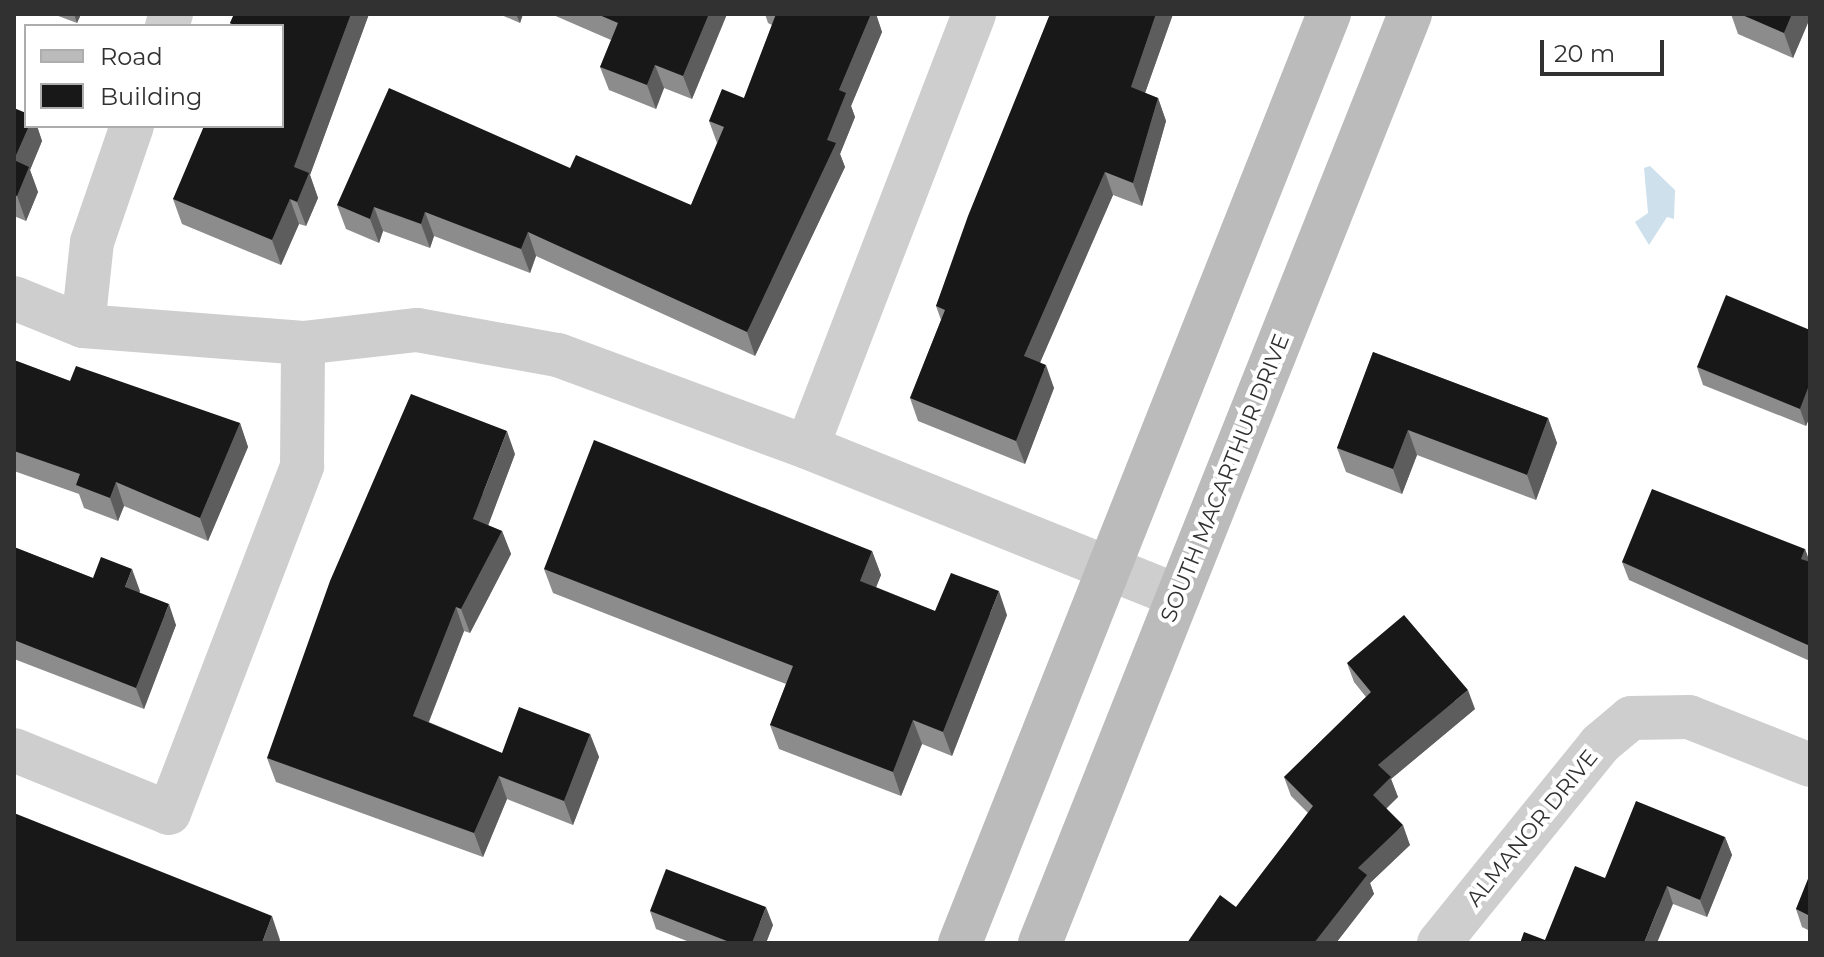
<!DOCTYPE html>
<html>
<head>
<meta charset="utf-8">
<style>
	body { margin:0 }
	#map { position:relative; width:1824px; height:957px; overflow:hidden; background:#fff; font-family:Montserrat,sans-serif }
	div>[style] { position:absolute }
	[style*='--x'] { left:calc(var(--x)*1px); top:calc(var(--y)*1px); width:calc(var(--w)*1px); rotate:calc(var(--a)*1deg) }
	.water>* { inset:0; background:#cde0ec }
	.minor>* { height:44px; margin:-22px; padding:0 22px; transform-origin:22px; border-radius:22px; background:#cecece }
	.secondary>* { height:44px; margin:-22px; padding:0 22px; transform-origin:22px; border-radius:22px; background:#bbb }
	.wall>* { inset:0; background:#8c8c8c }
	.shaded-wall>* { inset:0; background:#5d5d5d }
	.building>* { inset:0; background:#181818 }
	span { translate:-50% -50%; white-space:nowrap; text-align:center; line-height:1.15; -webkit-text-stroke:8px #fff; paint-order:stroke }
	.street-label { font-size:22px; color:#313131 }
	.frame { position:absolute; inset:0; border:16px solid #313131; pointer-events:none }
	.legend { position:absolute; left:24px; top:24px; width:260px; height:104px; box-sizing:border-box; background:#fff; border:2px solid #adadad; margin:0; padding:10px 14px; list-style:none; font-size:24px; color:#313131 }
	.legend li { display:flex; align-items:center; gap:16px; height:40px }
	.legend b { width:40px; border:2px solid #adadad }
	.scale { position:absolute; left:1540px; top:40px; width:124px; height:36px; box-sizing:border-box; border:4px solid #313131; border-top:0; padding-left:10px; font-size:24px; line-height:28px; white-space:nowrap; color:#313131; -webkit-text-stroke:6px #fff; paint-order:stroke }
</style>
</head>
<body>
<div id="map">
	<div class="water">
		<div style="clip-path:polygon(1650px 166px,1675px 190px,1674px 219px,1667px 217px,1649px 245px,1635px 222px,1648px 213px,1644px 168px)"></div>
	</div>
	<div class="minor">
		<div style="--x:167;--y:26;--w:13;--a:-72"></div>
		<div style="--x:14;--y:298;--w:74;--a:22.1"></div>
		<div style="--x:83;--y:326;--w:221;--a:4.4"></div>
		<div style="--x:83;--y:326;--w:84;--a:-83.9"></div>
		<div style="--x:92;--y:242;--w:123;--a:-71"></div>
		<div style="--x:807;--y:447;--w:400;--a:21.9"></div>
		<div style="--x:14;--y:750;--w:167;--a:22.1"></div>
		<div style="--x:169;--y:813;--w:372;--a:-69"></div>
		<div style="--x:302;--y:466;--w:123;--a:-89.5"></div>
		<div style="--x:303;--y:343;--w:115;--a:-6.5"></div>
		<div style="--x:417;--y:330;--w:143;--a:10.1"></div>
		<div style="--x:558;--y:355;--w:265;--a:20.3"></div>
		<div style="--x:807;--y:447;--w:464;--a:-68.9"></div>
		<div style="--x:1439;--y:943;--w:256;--a:-51"></div>
		<div style="--x:1600;--y:744;--w:40;--a:-40"></div>
		<div style="--x:1631;--y:718;--w:58;--a:-1"></div>
		<div style="--x:1689;--y:717;--w:130;--a:21.6"></div>
	</div>
	<div class="secondary">
		<div style="--x:960;--y:943;--w:1000;--a:-68.34"></div>
		<div style="--x:1040;--y:943;--w:1000;--a:-68.28"></div>
	</div>
	<div class="wall">
		<div style="clip-path:polygon(53px 14px,81px 14px,77px 23px)"></div>
		<div style="clip-path:polygon(234px 14px,369px 14px,310px 175px,318px 198px,306px 226px,299px 224px,281px 265px,182px 224px,173px 199px,282px 26px,231px 26px,230px 23px)"></div>
		<div style="clip-path:polygon(499px 14px,523px 14px,520px 23px)"></div>
		<div style="clip-path:polygon(551px 14px,727px 14px,692px 99px,664px 88px,656px 109px,609px 90px,600px 67px,611px 40px)"></div>
		<div style="clip-path:polygon(765px 14px,876px 14px,882px 32px,851px 106px,855px 117px,840px 154px,845px 167px,755px 356px,536px 256px,530px 273px,434px 236px,430px 248px,383px 231px,379px 243px,346px 229px,337px 205px,570px 168px,691px 205px,717px 143px,709px 121px,744px 98px,772px 25px,768px 23px)"></div>
		<div style="clip-path:polygon(1050px 14px,1173px 14px,1145px 93px,1158px 98px,1166px 121px,1142px 206px,1113px 195px,1040px 362px,1054px 388px,1025px 464px,918px 421px,910px 398px,941px 320px,936px 306px)"></div>
		<div style="clip-path:polygon(1731px 14px,1810px 14px,1810px 18px,1793px 58px,1738px 34px)"></div>
		<div style="clip-path:polygon(14px 108px,26px 126px,37px 126px,42px 141px,30px 170px,38px 192px,26px 221px,14px 216px)"></div>
		<div style="clip-path:polygon(1810px 330px,1810px 416px,1806px 426px,1703px 385px,1697px 367px)"></div>
		<div style="clip-path:polygon(1373px 352px,1548px 418px,1557px 443px,1536px 500px,1417px 455px,1402px 494px,1346px 472px,1337px 448px)"></div>
		<div style="clip-path:polygon(14px 360px,70px 381px,240px 423px,248px 447px,208px 541px,124px 506px,118px 521px,84px 508px,79px 494px,14px 471px)"></div>
		<div style="clip-path:polygon(515px 454px,488px 525px,502px 531px,511px 554px,470px 633px,464px 631px,429px 722px,502px 753px,590px 734px,599px 757px,573px 825px,507px 799px,483px 857px,276px 782px,267px 758px)"></div>
		<div style="clip-path:polygon(14px 547px,93px 578px,140px 591px,139px 592px,176px 625px,144px 709px,14px 659px)"></div>
		<div style="clip-path:polygon(1805px 549px,1810px 562px,1810px 661px,1629px 580px,1622px 562px)"></div>
		<div style="clip-path:polygon(872px 551px,881px 575px,876px 587px,935px 611px,1007px 615px,952px 756px,922px 744px,901px 796px,779px 749px,770px 725px,786px 684px,553px 593px,544px 569px)"></div>
		<div style="clip-path:polygon(1347px 663px,1475px 709px,1391px 779px,1398px 797px,1386px 808px,1410px 845px,1370px 883px,1374px 894px,1336px 943px,1187px 943px,1236px 907px,1308px 813px,1291px 796px,1284px 777px,1366px 697px,1354px 682px)"></div>
		<div style="clip-path:polygon(1725px 837px,1732px 855px,1707px 917px,1673px 904px,1545px 940px,1605px 878px)"></div>
		<div style="clip-path:polygon(1810px 874px,1810px 931px,1802px 927px,1796px 909px)"></div>
		<div style="clip-path:polygon(650px 911px,773px 925px,766px 943px,692px 943px,656px 929px)"></div>
	</div>
	<div class="shaded-wall">
		<div style="clip-path:polygon(74px 14px,81px 14px,77px 23px)"></div>
		<div style="clip-path:polygon(351px 14px,369px 14px,310px 175px,318px 198px,306px 226px,297px 202px,294px 167px)"></div>
		<div style="clip-path:polygon(516px 14px,523px 14px,520px 23px)"></div>
		<div style="clip-path:polygon(709px 14px,727px 14px,692px 99px,683px 76px)"></div>
		<div style="clip-path:polygon(871px 14px,876px 14px,882px 32px,851px 106px,855px 117px,840px 154px,845px 167px,755px 356px,747px 332px,827px 140px,839px 90px)"></div>
		<div style="clip-path:polygon(1156px 14px,1173px 14px,1139px 110px,1131px 87px)"></div>
		<div style="clip-path:polygon(1792px 14px,1810px 14px,1810px 18px,1793px 58px,1784px 33px)"></div>
		<div style="clip-path:polygon(655px 65px,664px 88px,656px 109px,647px 85px)"></div>
		<div style="clip-path:polygon(1158px 98px,1166px 121px,1142px 206px,1133px 183px)"></div>
		<div style="clip-path:polygon(29px 126px,37px 126px,42px 141px,30px 170px,38px 192px,26px 221px,17px 196px,14px 160px)"></div>
		<div style="clip-path:polygon(1105px 172px,1113px 195px,1033px 379px,1024px 356px)"></div>
		<div style="clip-path:polygon(290px 199px,299px 224px,281px 265px,272px 240px)"></div>
		<div style="clip-path:polygon(374px 207px,383px 231px,379px 243px,370px 219px)"></div>
		<div style="clip-path:polygon(425px 212px,434px 236px,430px 248px,421px 224px)"></div>
		<div style="clip-path:polygon(528px 232px,536px 256px,530px 273px,521px 249px)"></div>
		<div style="clip-path:polygon(1046px 365px,1054px 388px,1025px 464px,1016px 441px)"></div>
		<div style="clip-path:polygon(1810px 383px,1810px 416px,1806px 426px,1800px 409px)"></div>
		<div style="clip-path:polygon(1548px 418px,1557px 443px,1536px 500px,1527px 475px)"></div>
		<div style="clip-path:polygon(240px 423px,248px 447px,208px 541px,200px 518px)"></div>
		<div style="clip-path:polygon(1408px 430px,1417px 455px,1402px 494px,1393px 469px)"></div>
		<div style="clip-path:polygon(507px 431px,515px 454px,482px 542px,473px 519px)"></div>
		<div style="clip-path:polygon(116px 482px,124px 506px,118px 521px,110px 498px)"></div>
		<div style="clip-path:polygon(502px 531px,511px 554px,470px 633px,461px 609px)"></div>
		<div style="clip-path:polygon(1805px 549px,1810px 563px,1801px 559px)"></div>
		<div style="clip-path:polygon(872px 551px,881px 575px,869px 605px,860px 581px)"></div>
		<div style="clip-path:polygon(132px 569px,140px 591px,133px 608px,125px 587px)"></div>
		<div style="clip-path:polygon(999px 591px,1007px 615px,952px 756px,943px 732px)"></div>
		<div style="clip-path:polygon(169px 604px,176px 625px,144px 709px,136px 688px)"></div>
		<div style="clip-path:polygon(456px 607px,464px 631px,422px 739px,413px 716px)"></div>
		<div style="clip-path:polygon(1468px 690px,1475px 709px,1391px 779px,1398px 797px,1380px 815px,1373px 795px,1378px 765px)"></div>
		<div style="clip-path:polygon(913px 720px,922px 744px,901px 796px,893px 772px)"></div>
		<div style="clip-path:polygon(590px 734px,599px 757px,573px 825px,564px 801px)"></div>
		<div style="clip-path:polygon(499px 776px,507px 799px,483px 857px,474px 833px)"></div>
		<div style="clip-path:polygon(1403px 825px,1410px 845px,1370px 883px,1374px 894px,1336px 943px,1314px 943px,1358px 868px)"></div>
		<div style="clip-path:polygon(1725px 837px,1732px 855px,1707px 917px,1700px 900px)"></div>
		<div style="clip-path:polygon(1667px 886px,1673px 904px,1657px 943px,1644px 943px)"></div>
		<div style="clip-path:polygon(766px 907px,773px 925px,766px 943px,752px 943px)"></div>
		<div style="clip-path:polygon(272px 916px,280px 940px,279px 943px,262px 943px)"></div>
	</div>
	<div class="building">
		<div style="clip-path:polygon(234px 14px,351px 14px,294px 167px,309px 173px,297px 202px,290px 199px,272px 240px,173px 199px,204px 126px,282px 126px,282px 26px,236px 26px,230px 23px)"></div>
		<div style="clip-path:polygon(597px 14px,709px 14px,683px 76px,655px 65px,647px 85px,600px 67px,618px 23px)"></div>
		<div style="clip-path:polygon(776px 14px,871px 14px,839px 90px,846px 93px,827px 140px,836px 143px,747px 332px,528px 232px,521px 249px,425px 212px,421px 224px,374px 207px,370px 219px,337px 205px,389px 88px,570px 168px,576px 155px,691px 205px,724px 127px,709px 121px,722px 89px,744px 98px)"></div>
		<div style="clip-path:polygon(1050px 14px,1156px 14px,1131px 87px,1158px 98px,1133px 183px,1105px 172px,1024px 356px,1046px 365px,1016px 441px,910px 398px,945px 310px,936px 306px,968px 216px)"></div>
		<div style="clip-path:polygon(1740px 14px,1792px 14px,1784px 33px)"></div>
		<div style="clip-path:polygon(14px 108px,26px 113px,26px 126px,29px 126px,14px 160px,29px 167px,17px 196px,14px 195px)"></div>
		<div style="clip-path:polygon(1726px 295px,1810px 330px,1810px 383px,1800px 409px,1697px 367px)"></div>
		<div style="clip-path:polygon(1373px 352px,1548px 418px,1527px 475px,1408px 430px,1393px 469px,1337px 448px)"></div>
		<div style="clip-path:polygon(14px 360px,70px 381px,76px 366px,240px 423px,200px 518px,116px 482px,110px 498px,76px 485px,80px 474px,14px 451px)"></div>
		<div style="clip-path:polygon(411px 394px,507px 431px,473px 519px,502px 531px,461px 609px,456px 607px,413px 716px,502px 753px,519px 707px,590px 734px,564px 801px,499px 776px,474px 833px,267px 758px,330px 581px)"></div>
		<div style="clip-path:polygon(594px 440px,872px 551px,860px 581px,935px 611px,951px 573px,999px 591px,943px 732px,913px 720px,893px 772px,770px 725px,793px 666px,544px 569px)"></div>
		<div style="clip-path:polygon(1652px 489px,1805px 549px,1801px 559px,1810px 562px,1810px 646px,1622px 562px)"></div>
		<div style="clip-path:polygon(14px 547px,93px 578px,101px 557px,132px 569px,125px 587px,169px 604px,136px 688px,14px 640px)"></div>
		<div style="clip-path:polygon(1404px 615px,1468px 690px,1378px 765px,1391px 777px,1373px 795px,1403px 825px,1358px 868px,1367px 875px,1314px 943px,1187px 943px,1220px 895px,1236px 907px,1313px 806px,1284px 777px,1371px 692px,1347px 663px)"></div>
		<div style="clip-path:polygon(1636px 801px,1725px 837px,1700px 900px,1667px 886px,1644px 943px,1520px 943px,1524px 932px,1545px 940px,1575px 866px,1605px 878px)"></div>
		<div style="clip-path:polygon(14px 813px,272px 916px,262px 943px,14px 943px)"></div>
		<div style="clip-path:polygon(666px 869px,766px 907px,752px 943px,732px 943px,650px 911px)"></div>
		<div style="clip-path:polygon(1810px 874px,1810px 916px,1796px 909px)"></div>
	</div>
	<div class="street-label">
		<span style="left:1225px;top:478px;rotate:-68deg">SOUTH MACARTHUR DRIVE</span>
		<span style="left:1532px;top:828px;rotate:-51deg">ALMANOR DRIVE</span>
	</div>
	<div class="frame"></div>
	<ul class="legend">
	<li><b style="height:10px;background:#bbb"></b>Road</li>
	<li><b style="height:22px;background:#181818"></b>Building</li>
	</ul>
	<div class="scale">20 m</div>
</div>
</body>
</html>
